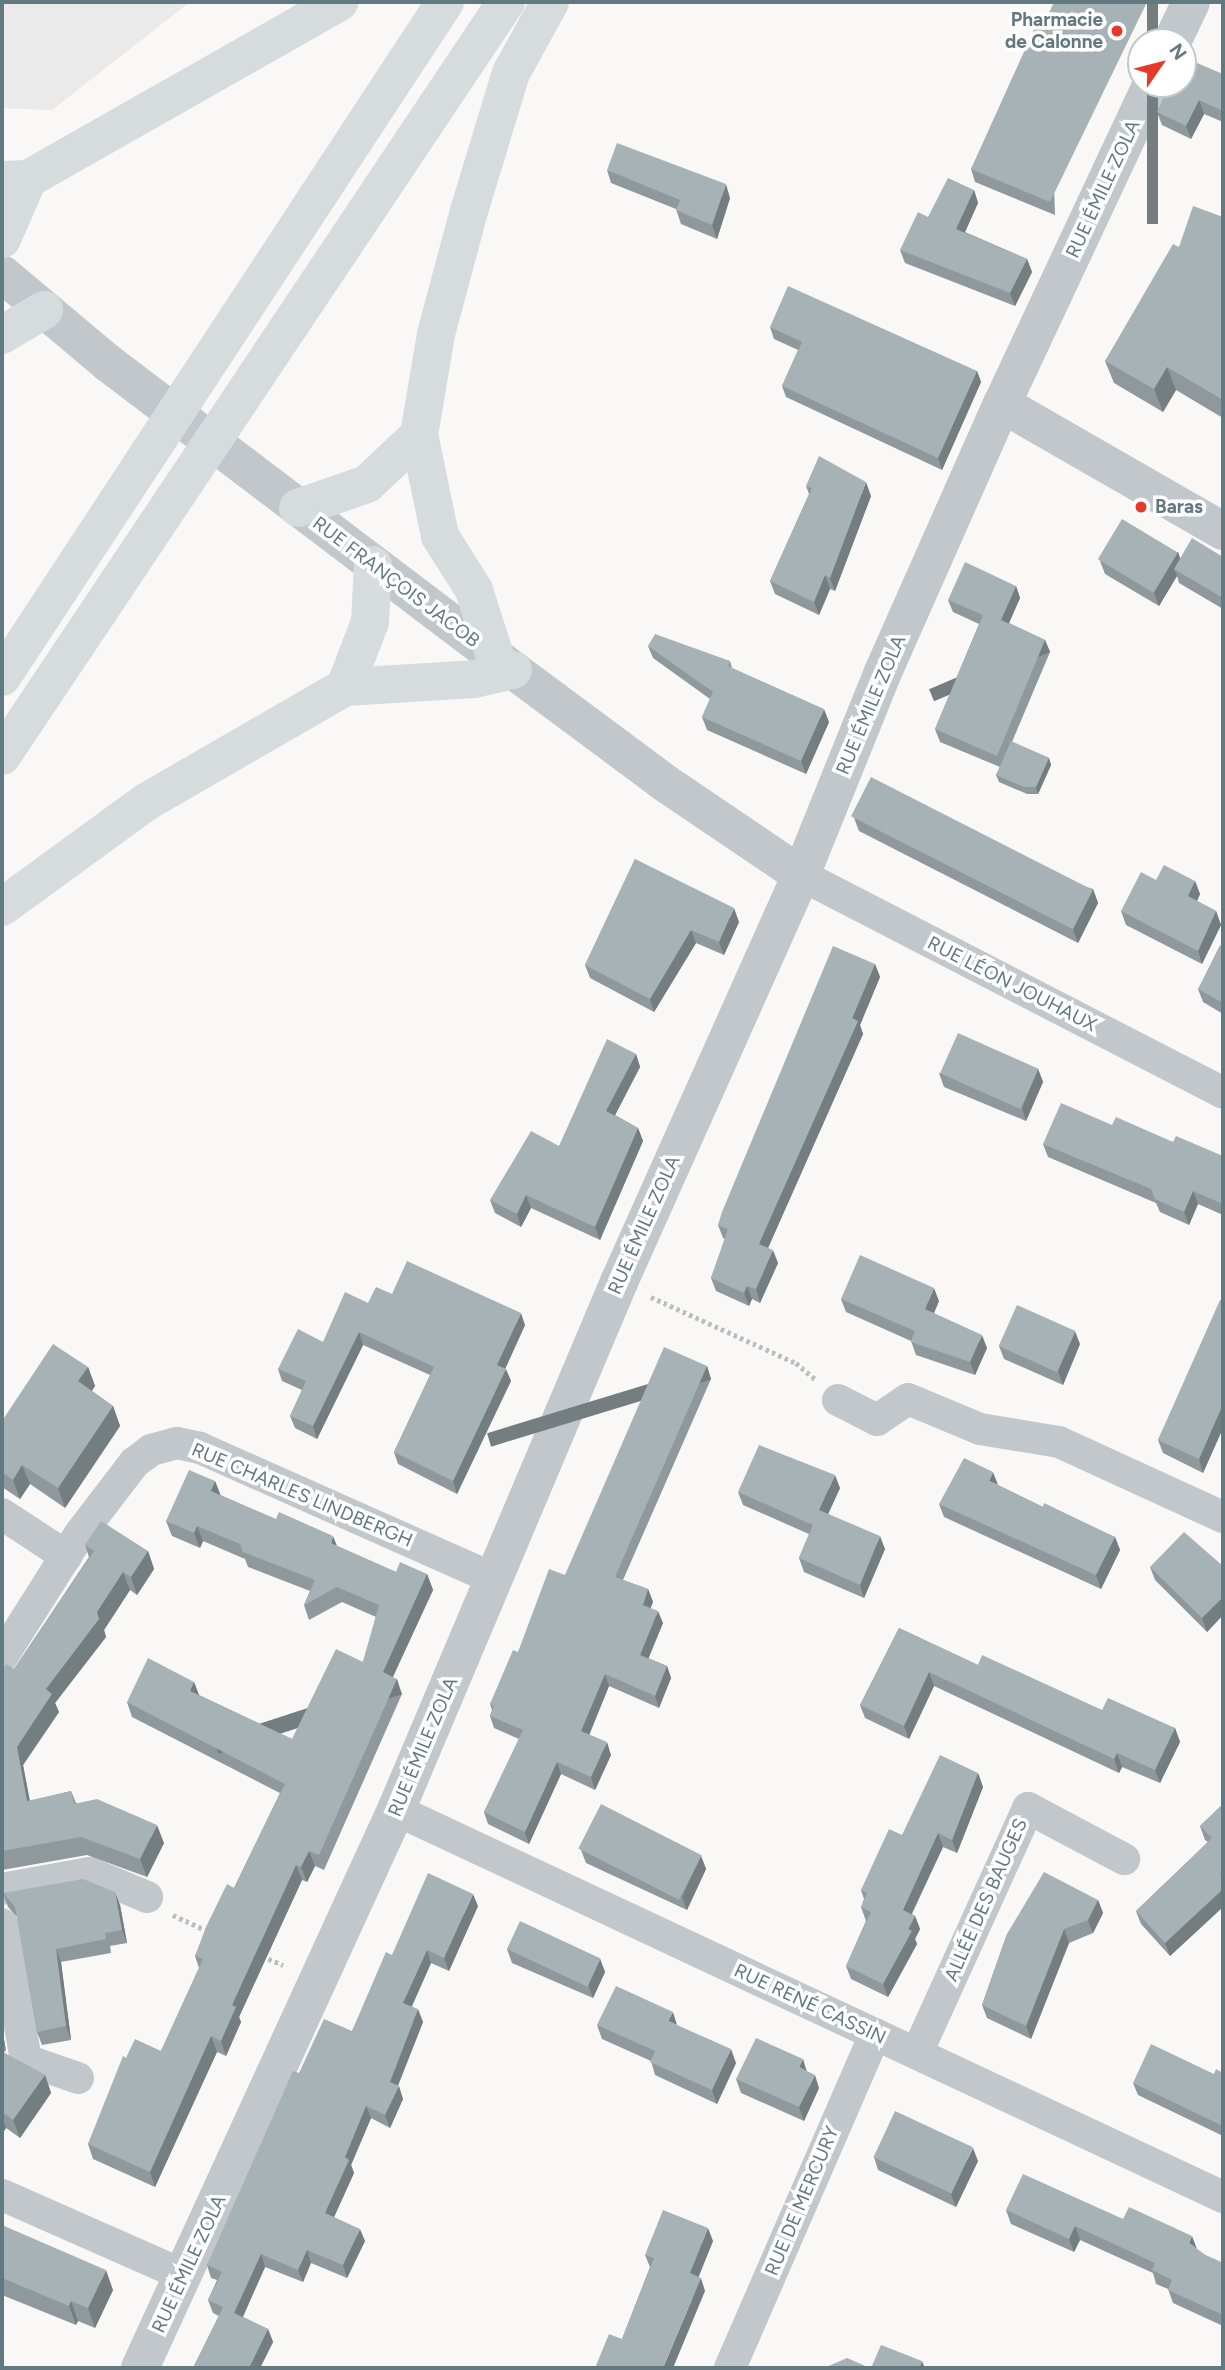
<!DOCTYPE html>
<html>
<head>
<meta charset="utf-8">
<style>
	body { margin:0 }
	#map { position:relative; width:1225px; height:2370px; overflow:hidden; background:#f9f8f6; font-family:Figtree,sans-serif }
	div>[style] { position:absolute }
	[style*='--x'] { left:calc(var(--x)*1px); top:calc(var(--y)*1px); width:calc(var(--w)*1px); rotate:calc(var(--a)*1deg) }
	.built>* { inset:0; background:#e9eae9 }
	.path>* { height:4.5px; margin-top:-2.25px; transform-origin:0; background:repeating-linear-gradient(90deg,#b9bec0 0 3.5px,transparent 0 7px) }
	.minor>* { height:32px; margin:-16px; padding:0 16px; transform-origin:16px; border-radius:16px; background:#c1c7ca }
	.tertiary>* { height:38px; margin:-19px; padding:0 19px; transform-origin:19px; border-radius:19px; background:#c1c7ca }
	.trunk>* { height:38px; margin:-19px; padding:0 19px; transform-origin:19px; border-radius:19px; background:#d6dbde }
	.wall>* { inset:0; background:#8f999d }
	.shaded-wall>* { inset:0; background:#747d7f; transform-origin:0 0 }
	.building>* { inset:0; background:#a6b2b6; transform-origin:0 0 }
	.dots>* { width:19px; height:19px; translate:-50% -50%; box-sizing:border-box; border:4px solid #fff; border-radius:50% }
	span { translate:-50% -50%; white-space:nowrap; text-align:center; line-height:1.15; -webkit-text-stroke:7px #fff; paint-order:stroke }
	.poi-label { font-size:19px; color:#637982; font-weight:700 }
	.right { translate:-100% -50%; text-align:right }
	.left { translate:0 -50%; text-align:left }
	.street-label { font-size:19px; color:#637982 }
	.frame { position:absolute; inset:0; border:4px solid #637982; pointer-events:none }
	.north { position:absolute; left:1127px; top:28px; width:70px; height:70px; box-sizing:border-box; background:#fff; border:2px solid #c1c9cd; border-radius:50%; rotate:55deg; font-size:19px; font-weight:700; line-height:28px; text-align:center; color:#637982 }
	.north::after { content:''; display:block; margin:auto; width:24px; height:32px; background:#e73828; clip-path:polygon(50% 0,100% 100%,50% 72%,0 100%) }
</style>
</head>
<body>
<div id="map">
	<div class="built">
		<div style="clip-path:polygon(2px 2px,190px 2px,52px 110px,2px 108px)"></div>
	</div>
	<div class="path">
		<div style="--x:651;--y:1297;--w:159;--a:24.5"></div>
		<div style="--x:796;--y:1363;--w:25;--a:40"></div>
		<div style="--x:173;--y:1915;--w:41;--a:24.7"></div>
		<div style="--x:262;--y:1956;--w:23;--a:23"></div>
	</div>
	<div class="minor">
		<div style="--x:801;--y:875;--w:475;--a:27.3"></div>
		<div style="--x:838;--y:1400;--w:44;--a:27.1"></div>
		<div style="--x:877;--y:1420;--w:37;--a:-34"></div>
		<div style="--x:908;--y:1399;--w:78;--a:22.6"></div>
		<div style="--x:980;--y:1429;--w:80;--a:9.3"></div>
		<div style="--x:1059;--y:1442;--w:180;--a:24.6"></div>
		<div style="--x:2;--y:1514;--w:77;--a:33.3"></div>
		<div style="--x:2;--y:1657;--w:144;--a:-57.7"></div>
		<div style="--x:79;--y:1535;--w:91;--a:-52.6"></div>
		<div style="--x:134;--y:1463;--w:21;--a:-37"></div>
		<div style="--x:151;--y:1450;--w:27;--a:-15"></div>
		<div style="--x:177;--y:1443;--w:24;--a:12"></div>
		<div style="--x:200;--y:1448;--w:322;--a:24"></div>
		<div style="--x:396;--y:1810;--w:913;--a:25.08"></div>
		<div style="--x:2;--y:1889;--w:89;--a:-10.3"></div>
		<div style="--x:90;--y:1873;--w:62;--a:22.8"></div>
		<div style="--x:2;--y:1924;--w:138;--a:80"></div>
		<div style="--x:26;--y:2060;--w:55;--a:19.1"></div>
		<div style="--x:917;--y:2053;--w:269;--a:-65.6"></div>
		<div style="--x:1028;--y:1808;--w:109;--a:28"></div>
		<div style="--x:2;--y:2195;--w:198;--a:23.8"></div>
		<div style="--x:730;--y:2368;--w:364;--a:-66.5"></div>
	</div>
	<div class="tertiary">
		<div style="--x:1172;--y:42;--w:44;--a:-64.6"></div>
		<div style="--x:2;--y:274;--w:138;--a:40"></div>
		<div style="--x:108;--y:363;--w:508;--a:37.16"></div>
		<div style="--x:513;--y:670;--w:189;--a:36.6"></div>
		<div style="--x:665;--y:783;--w:164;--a:34.1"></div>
		<div style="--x:1002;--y:404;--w:255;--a:29.9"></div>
		<div style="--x:140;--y:2368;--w:614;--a:-65.36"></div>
		<div style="--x:396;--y:1810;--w:573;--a:-67.1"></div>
		<div style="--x:619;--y:1282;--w:446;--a:-65.9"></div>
		<div style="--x:801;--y:875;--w:219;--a:-68"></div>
		<div style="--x:883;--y:672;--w:293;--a:-66.1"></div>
		<div style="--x:1002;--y:404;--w:353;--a:-64.9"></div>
	</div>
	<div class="trunk">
		<div style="--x:2;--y:180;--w:26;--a:-2"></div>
		<div style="--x:28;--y:179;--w:358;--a:-29.6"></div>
		<div style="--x:2;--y:239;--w:65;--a:-66.6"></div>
		<div style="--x:2;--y:335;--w:49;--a:-30.8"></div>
		<div style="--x:298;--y:508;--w:73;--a:-19.2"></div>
		<div style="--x:367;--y:484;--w:71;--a:-43.3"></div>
		<div style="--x:495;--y:656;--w:69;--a:-107.7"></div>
		<div style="--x:474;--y:590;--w:64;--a:-122.2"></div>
		<div style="--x:440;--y:536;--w:103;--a:-101.7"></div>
		<div style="--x:419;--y:435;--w:102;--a:-80.4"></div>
		<div style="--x:436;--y:334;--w:127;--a:-75"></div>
		<div style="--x:469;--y:211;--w:144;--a:-73.1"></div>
		<div style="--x:511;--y:73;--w:81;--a:-61.2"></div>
		<div style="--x:2;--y:677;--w:807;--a:-56.72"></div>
		<div style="--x:345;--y:687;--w:70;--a:-69"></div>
		<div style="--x:370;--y:622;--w:57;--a:-87"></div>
		<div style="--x:2;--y:756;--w:907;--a:-56.24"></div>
		<div style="--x:2;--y:907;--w:178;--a:-36.1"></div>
		<div style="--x:146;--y:802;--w:230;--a:-30"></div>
		<div style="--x:345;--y:687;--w:129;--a:-3.5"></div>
		<div style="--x:474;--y:679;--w:40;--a:-13"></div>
	</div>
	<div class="wall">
		<div style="clip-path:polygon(1048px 15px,1055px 215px,975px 182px,971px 169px)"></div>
		<div style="clip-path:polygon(1223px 74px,1223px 122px,1204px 114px,1191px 139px,1162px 125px,1157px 112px)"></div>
		<div style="clip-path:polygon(607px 170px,730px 198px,717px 239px,681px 224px,676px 209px,611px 183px)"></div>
		<div style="clip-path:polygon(974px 190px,978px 203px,965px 232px,1027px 259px,1032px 272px,1015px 306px,905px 263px,900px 250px,928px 217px)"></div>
		<div style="clip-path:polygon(1223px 217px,1223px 418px,1176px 390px,1163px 412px,1114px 383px,1105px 361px,1179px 247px)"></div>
		<div style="clip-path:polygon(770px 327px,977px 371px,981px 382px,942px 470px,786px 397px,782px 386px,798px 350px,774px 339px)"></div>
		<div style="clip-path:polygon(806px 486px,871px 496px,835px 591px,830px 589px,819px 615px,775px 594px,770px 581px,809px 494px)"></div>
		<div style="clip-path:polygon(1178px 552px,1180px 559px,1223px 557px,1223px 609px,1179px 583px,1177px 576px,1159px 606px,1105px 574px,1100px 561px)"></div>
		<div style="clip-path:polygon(1016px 586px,1020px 598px,1009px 623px,1045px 640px,1050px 652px,1012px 742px,1049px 758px,1051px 765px,1038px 794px,1027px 794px,999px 782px,996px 775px,1000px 767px,940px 742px,935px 729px,979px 624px,953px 612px,948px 600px)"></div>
		<div style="clip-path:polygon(648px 646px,730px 661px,732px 668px,829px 722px,806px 774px,707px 730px,702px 717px,710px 699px,653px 658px)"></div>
		<div style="clip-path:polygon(854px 818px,1093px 889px,1098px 903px,1078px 943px,859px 831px)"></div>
		<div style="clip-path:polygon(635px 859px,739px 922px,724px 955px,696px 943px,654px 1012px,590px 978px,585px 965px)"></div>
		<div style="clip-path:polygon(1156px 880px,1195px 881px,1200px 894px,1197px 901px,1216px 911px,1221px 925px,1202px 964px,1126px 925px,1121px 911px)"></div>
		<div style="clip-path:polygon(1223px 947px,1223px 1014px,1203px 1002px,1198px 989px)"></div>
		<div style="clip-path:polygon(875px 964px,880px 977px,860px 1025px,863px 1034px,768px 1248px,778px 1263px,760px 1303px,752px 1299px,749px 1306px,716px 1291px,711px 1278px,725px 1239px,723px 1238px,718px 1225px)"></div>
		<div style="clip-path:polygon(636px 1054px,640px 1067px,615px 1115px,638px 1128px,643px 1141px,600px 1240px,531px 1208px,521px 1227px,495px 1213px,490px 1200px,559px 1146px)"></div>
		<div style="clip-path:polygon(1038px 1069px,1043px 1082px,1026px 1121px,944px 1087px,939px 1073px)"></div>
		<div style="clip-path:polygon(1112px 1125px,1223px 1156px,1223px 1215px,1198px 1204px,1189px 1225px,1160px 1212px,1156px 1203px,1048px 1157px,1043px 1144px)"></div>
		<div style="clip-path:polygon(392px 1294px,525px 1325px,505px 1369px,511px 1381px,457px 1494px,398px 1464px,394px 1452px,430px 1375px,363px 1345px,317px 1439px,295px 1428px,290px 1416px,302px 1390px,282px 1381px,278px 1369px,323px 1342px,368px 1303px)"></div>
		<div style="clip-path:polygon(841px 1299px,939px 1301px,934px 1313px,987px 1348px,975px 1375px,916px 1355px,911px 1341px,846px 1312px)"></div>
		<div style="clip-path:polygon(1223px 1301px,1223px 1428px,1203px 1473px,1163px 1453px,1158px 1440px)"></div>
		<div style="clip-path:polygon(1080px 1344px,1063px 1385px,1004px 1359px,999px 1346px)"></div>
		<div style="clip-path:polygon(707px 1366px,711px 1379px,623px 1580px,648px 1589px,653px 1602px,650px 1608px,663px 1623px,648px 1658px,667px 1666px,671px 1678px,659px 1708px,609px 1686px,589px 1734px,611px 1755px,595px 1790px,561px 1774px,529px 1844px,488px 1824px,484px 1812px,519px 1739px,494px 1728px,490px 1716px,492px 1710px,490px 1704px,518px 1652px,565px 1575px)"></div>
		<div style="clip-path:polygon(88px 1367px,95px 1386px,92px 1391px,113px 1406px,120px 1426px,65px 1508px,30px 1484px,20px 1499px,2px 1487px,2px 1421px)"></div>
		<div style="clip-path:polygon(215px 1481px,220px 1495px,396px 1572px,427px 1574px,433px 1590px,393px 1677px,402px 1694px,324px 1870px,315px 1866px,307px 1882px,302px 1880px,239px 2017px,241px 2022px,226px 2056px,217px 2052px,155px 2187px,93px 2159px,88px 2144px,126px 2058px,161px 2051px,199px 1968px,195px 1956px,234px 1888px,280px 1793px,132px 1717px,127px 1702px,194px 1682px,199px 1695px,292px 1739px,363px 1662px,376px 1617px,342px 1602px,309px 1620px,304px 1605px,310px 1591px,248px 1567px,245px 1559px,203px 1541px,200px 1548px,172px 1536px,166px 1521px)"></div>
		<div style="clip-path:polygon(998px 1485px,1043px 1507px,1115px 1537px,1120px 1550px,1101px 1589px,944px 1517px,939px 1504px)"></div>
		<div style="clip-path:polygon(840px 1488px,828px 1514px,885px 1549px,864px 1598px,804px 1572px,799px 1558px,809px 1534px,743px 1505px,738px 1492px)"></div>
		<div style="clip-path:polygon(85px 1545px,148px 1551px,154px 1569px,137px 1595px,130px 1590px,104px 1630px,106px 1637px,55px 1703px,59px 1712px,23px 1765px,30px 1801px,71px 1791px,76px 1803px,164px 1843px,147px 1877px,87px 1855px,2px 1870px,2px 1671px,14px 1669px,89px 1557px)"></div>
		<div style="clip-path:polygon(1223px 1566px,1223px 1615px,1207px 1632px,1155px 1580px,1150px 1567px)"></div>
		<div style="clip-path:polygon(899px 1628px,978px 1665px,1102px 1710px,1175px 1728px,1180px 1742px,1160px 1783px,1122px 1767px,1119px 1773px,934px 1686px,909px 1739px,865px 1718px,860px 1705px)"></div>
		<div style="clip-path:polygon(978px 1773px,983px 1787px,957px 1853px,943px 1847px,912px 1914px,915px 1916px,920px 1929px,915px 1939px,917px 1944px,888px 1997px,851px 1979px,846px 1966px,866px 1921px,861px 1907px,864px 1899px,861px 1890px,902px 1835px)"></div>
		<div style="clip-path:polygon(1223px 1804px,1223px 1907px,1170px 1956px,1141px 1924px,1136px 1911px,1208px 1842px,1205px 1840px,1200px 1826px)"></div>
		<div style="clip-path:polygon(581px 1850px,701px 1856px,706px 1869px,687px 1910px,586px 1863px)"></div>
		<div style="clip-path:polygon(3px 1893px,120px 1905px,127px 1943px,110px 1946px,111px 1953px,61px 1962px,71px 2040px,42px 2045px,37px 2032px,17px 1917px,8px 1907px)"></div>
		<div style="clip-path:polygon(1098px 1900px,1103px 1913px,1093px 1933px,1069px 1943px,1031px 2039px,987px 2018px,982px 2005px,1007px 1934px)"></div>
		<div style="clip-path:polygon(478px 1906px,449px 1971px,431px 1963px,412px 2006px,423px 2022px,398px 2086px,403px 2099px,390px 2128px,371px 2118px,351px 2165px,354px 2173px,334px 2217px,365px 2241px,347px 2278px,311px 2263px,303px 2282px,265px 2267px,243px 2317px,268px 2329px,273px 2342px,260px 2368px,193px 2368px,219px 2316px,213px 2313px,208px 2300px,217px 2280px,211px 2278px,207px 2265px,299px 2073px,352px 2031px,392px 1955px)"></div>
		<div style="clip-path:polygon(507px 1949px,600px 1959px,605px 1972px,593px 1998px,512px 1963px)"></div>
		<div style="clip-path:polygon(597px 2025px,677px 2025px,736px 2063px,717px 2104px,655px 2075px,651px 2061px,602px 2039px)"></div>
		<div style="clip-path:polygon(2px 2028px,6px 2051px,3px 2052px,6px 2054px,45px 2075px,51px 2093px,20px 2138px,6px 2128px,2px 2134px)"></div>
		<div style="clip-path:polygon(1223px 2073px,1223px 2136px,1138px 2095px,1133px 2083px)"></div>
		<div style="clip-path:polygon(736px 2079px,819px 2088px,804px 2121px,741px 2093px)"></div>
		<div style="clip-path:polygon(874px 2157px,978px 2161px,956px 2207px,878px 2170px)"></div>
		<div style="clip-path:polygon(1006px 2210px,1123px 2219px,1197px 2249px,1205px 2255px,1223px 2263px,1223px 2326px,1173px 2303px,1168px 2289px,1156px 2284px,1153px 2273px,1080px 2240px,1074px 2252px,1011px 2224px)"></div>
		<div style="clip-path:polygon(2px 2225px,113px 2290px,95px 2328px,78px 2321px,76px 2325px,2px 2295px)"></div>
		<div style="clip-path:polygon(713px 2241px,698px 2277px,705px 2291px,622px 2339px,650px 2267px,645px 2255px)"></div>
	</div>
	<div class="shaded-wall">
		<div style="left:1147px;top:2px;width:11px;height:222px"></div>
		<div style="clip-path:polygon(1199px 100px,1204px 114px,1191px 139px,1186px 126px)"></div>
		<div style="clip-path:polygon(726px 184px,730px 198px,717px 239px,712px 225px)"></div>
		<div style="clip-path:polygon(974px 190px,978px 203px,961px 241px,956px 229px)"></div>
		<div style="clip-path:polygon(1027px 259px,1032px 272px,1015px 306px,1010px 293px)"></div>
		<div style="clip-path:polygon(1167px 367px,1176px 390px,1163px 412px,1154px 389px)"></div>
		<div style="clip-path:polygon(977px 371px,981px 382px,942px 470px,938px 458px)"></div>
		<div style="clip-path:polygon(866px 482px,871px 496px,835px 591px,830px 578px)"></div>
		<div style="clip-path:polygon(1178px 552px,1183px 566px,1174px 569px,1177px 576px,1159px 606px,1154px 593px)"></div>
		<div style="clip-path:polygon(825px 575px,830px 589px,819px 615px,814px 602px)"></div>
		<div style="clip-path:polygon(1016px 586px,1020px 598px,1005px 632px,1001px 620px)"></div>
		<div style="left:1045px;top:640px;width:13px;height:126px;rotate:67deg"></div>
		<div style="clip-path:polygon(824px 709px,829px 722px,806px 774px,801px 761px)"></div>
		<div style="clip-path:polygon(1049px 758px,1051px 765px,1038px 794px,1036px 787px)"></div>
		<div style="clip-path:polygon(1195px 881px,1200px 894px,1193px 910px,1188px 896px)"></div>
		<div style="clip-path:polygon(1093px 889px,1098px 903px,1078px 943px,1073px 929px)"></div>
		<div style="clip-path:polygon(734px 908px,739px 922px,724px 955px,719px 942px)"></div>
		<div style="clip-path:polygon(1216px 911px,1221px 925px,1202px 964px,1198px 951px)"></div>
		<div style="clip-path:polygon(691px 930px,696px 943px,654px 1012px,650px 999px)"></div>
		<div style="clip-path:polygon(875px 964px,880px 977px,860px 1025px,863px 1034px,764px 1257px,759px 1244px)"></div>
		<div style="clip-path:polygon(636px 1054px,640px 1067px,611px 1123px,606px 1111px)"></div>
		<div style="clip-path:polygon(1038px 1069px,1043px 1082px,1026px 1121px,1022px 1108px)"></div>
		<div style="clip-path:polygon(638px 1128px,643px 1141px,600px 1240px,595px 1227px)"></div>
		<div style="clip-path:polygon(1193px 1191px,1198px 1204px,1189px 1225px,1184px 1212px)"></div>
		<div style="clip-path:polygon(526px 1195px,531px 1208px,521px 1227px,517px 1214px)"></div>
		<div style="clip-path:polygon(773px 1250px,778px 1263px,760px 1303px,756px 1289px)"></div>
		<div style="clip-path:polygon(747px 1286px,752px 1299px,749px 1306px,744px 1293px)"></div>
		<div style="clip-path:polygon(934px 1288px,939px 1301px,930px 1322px,925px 1309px)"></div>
		<div style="clip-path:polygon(521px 1313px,525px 1325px,501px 1378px,497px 1365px)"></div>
		<div style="clip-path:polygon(1075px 1331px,1080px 1344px,1063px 1385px,1058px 1371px)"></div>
		<div style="clip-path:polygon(359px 1332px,363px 1345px,317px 1439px,313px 1426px)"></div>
		<div style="clip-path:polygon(982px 1335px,987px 1348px,975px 1375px,970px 1362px)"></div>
		<div style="left:707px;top:1366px;width:14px;height:230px;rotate:73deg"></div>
		<div style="clip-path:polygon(88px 1367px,95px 1386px,85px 1400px,78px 1381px)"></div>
		<div style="clip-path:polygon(506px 1369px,511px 1381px,457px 1494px,453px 1481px)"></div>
		<div style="clip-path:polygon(1223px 1404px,1223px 1428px,1203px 1473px,1199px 1459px)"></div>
		<div style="clip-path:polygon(113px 1406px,120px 1426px,65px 1508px,58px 1488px)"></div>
		<div style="clip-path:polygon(22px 1465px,30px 1484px,20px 1499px,13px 1480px)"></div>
		<div style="clip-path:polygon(993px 1472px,998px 1485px,989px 1481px)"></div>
		<div style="clip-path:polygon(835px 1475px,840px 1488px,824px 1523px,819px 1510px)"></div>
		<div style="clip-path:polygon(215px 1481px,221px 1496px,211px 1491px)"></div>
		<div style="clip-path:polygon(197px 1526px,203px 1541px,200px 1548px,194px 1533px)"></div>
		<div style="clip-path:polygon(333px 1536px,339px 1551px,331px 1543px)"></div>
		<div style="clip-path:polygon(880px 1536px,885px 1549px,864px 1598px,860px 1585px)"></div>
		<div style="clip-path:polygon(1115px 1537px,1120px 1550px,1101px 1589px,1096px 1575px)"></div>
		<div style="clip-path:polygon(148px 1551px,154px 1569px,137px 1595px,131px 1577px)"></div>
		<div style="clip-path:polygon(123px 1572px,130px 1590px,104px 1630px,106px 1637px,55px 1703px,59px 1712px,23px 1765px,33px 1819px,27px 1801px,17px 1747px,46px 1689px)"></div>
		<div style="clip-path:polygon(427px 1574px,433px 1590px,388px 1687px,383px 1672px)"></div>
		<div style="clip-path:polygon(648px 1589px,653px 1602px,647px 1617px,643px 1605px)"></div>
		<div style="clip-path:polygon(1221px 1599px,1223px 1605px,1223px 1615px,1207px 1632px,1202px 1618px)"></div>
		<div style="clip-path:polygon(658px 1611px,663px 1623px,645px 1667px,640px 1655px)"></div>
		<div style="clip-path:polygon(667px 1666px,671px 1678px,659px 1708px,655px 1696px)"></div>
		<div style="clip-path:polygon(929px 1672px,934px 1686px,909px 1739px,904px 1726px)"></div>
		<div style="clip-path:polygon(605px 1674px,609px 1686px,586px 1743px,581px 1731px)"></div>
		<div style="left:397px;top:1679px;width:16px;height:193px;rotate:72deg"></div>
		<div style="clip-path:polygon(194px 1682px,200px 1698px,190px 1691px)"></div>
		<div style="clip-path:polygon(1175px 1728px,1180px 1742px,1160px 1783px,1155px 1770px)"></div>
		<div style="clip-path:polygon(607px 1742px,611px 1755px,595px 1790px,591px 1777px)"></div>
		<div style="clip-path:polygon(1117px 1753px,1122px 1767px,1119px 1773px,1114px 1759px)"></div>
		<div style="clip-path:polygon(557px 1762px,561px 1774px,529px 1844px,525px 1832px)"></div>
		<div style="clip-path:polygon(978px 1773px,983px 1787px,957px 1853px,952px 1840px)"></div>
		<div style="clip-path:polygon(157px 1825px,164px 1843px,147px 1877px,140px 1859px)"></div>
		<div style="clip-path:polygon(938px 1833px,943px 1847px,907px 1923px,903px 1910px)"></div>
		<div style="clip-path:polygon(309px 1851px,315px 1866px,307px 1882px,301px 1867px)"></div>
		<div style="clip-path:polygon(701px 1856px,706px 1869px,687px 1910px,682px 1897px)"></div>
		<div style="clip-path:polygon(296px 1865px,302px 1880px,239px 2017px,241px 2022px,226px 2056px,221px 2041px,232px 2005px)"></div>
		<div style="clip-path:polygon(1223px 1889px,1223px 1907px,1170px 1956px,1165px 1943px)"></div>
		<div style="clip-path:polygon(115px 1892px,120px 1905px,127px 1943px,122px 1930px)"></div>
		<div style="clip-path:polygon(473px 1894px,478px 1906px,449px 1971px,444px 1958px)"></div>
		<div style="clip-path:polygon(1098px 1900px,1103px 1913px,1093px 1933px,1088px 1920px)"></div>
		<div style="clip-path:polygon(915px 1916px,920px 1929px,915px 1939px,917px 1944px,888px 1997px,883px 1984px)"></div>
		<div style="clip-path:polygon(1064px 1929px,1069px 1943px,1031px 2039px,1026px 2026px)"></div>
		<div style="clip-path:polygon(56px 1949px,61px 1962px,71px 2040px,66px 2026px)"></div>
		<div style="clip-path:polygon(427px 1950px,431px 1963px,408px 2015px,403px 2003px)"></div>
		<div style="clip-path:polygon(600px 1959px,605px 1972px,593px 1998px,588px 1984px)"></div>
		<div style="clip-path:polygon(418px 2009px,423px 2022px,394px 2095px,390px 2082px)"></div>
		<div style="clip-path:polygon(673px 2012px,677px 2025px,668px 2021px)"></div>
		<div style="clip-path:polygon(2px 2028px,6px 2051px,2px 2040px)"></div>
		<div style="clip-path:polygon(211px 2036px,217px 2052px,155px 2187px,150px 2172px)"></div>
		<div style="clip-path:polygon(731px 2049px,736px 2063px,717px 2104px,712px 2090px)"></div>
		<div style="clip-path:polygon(803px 2059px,807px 2072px,799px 2067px)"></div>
		<div style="clip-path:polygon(45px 2075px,51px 2093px,20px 2138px,13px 2120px)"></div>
		<div style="clip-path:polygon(815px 2075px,819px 2088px,804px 2121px,799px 2107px)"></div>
		<div style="clip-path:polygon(399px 2086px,403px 2099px,390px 2128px,385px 2115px)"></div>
		<div style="clip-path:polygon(366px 2106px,371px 2118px,351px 2165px,354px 2173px,330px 2226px,325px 2213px,345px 2157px)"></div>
		<div style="clip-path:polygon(2px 2117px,6px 2128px,2px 2134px)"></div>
		<div style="clip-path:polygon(973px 2148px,978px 2161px,956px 2207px,951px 2194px)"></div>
		<div style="clip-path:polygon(1075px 2226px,1080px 2240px,1074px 2252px,1069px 2239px)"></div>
		<div style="clip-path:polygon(708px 2228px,713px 2241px,695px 2286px,690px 2273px)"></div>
		<div style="clip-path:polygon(360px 2229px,365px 2241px,347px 2278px,343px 2265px)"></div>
		<div style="clip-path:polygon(1192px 2236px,1197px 2249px,1189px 2243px)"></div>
		<div style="clip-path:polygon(307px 2250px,311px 2263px,303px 2282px,298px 2270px)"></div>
		<div style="clip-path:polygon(261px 2254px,265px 2267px,239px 2325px,234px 2313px)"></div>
		<div style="clip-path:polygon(106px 2270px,113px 2290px,95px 2328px,88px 2308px)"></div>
		<div style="clip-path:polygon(701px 2278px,705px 2291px,673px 2368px,663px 2368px)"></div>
		<div style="clip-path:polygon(71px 2301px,78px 2321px,76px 2325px,69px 2306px)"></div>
		<div style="clip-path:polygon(268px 2329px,273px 2342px,260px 2368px,249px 2368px)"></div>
		<div style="clip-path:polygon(922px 2361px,925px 2368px,919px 2368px)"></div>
	</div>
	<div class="building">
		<div style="clip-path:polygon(1054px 2px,1147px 2px,1050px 202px,971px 169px,1042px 12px,1048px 15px)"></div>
		<div style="clip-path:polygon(1183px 57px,1223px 74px,1223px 111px,1199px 100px,1186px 126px,1157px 112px,1170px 84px,1183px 84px)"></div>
		<div style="clip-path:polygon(617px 143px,726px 184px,712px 225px,676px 210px,680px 200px,607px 170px)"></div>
		<div style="clip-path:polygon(948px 178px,974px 190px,956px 229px,1027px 259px,1010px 293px,900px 250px,918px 212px,928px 217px)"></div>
		<div style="clip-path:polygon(1193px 206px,1223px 217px,1223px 400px,1167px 367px,1154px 389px,1105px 361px,1173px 244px,1179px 247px)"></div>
		<div style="clip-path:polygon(788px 286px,977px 371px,938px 458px,782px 386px,802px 342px,770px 327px)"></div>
		<div style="clip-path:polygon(819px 456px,866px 482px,830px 578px,825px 575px,814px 602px,770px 581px,812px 488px,806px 486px)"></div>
		<div style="left:1122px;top:519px;width:65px;height:47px;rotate:31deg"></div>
		<div style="clip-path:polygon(1192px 538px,1223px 557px,1223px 598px,1174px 569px)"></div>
		<div style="clip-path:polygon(965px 562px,1016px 586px,1001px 620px,1045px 640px,997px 756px,935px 729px,983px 615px,948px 600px)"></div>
		<div style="clip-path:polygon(655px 634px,730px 661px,728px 666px,824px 709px,801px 761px,702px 717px,713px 692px,648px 646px)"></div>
		<div style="clip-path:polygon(1011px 741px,1049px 758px,1036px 787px,1024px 787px,996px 775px)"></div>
		<div style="left:871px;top:777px;width:249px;height:44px;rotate:27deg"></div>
		<div style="clip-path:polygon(635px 859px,734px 908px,719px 942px,691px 930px,650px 999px,585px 965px)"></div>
		<div style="clip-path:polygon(1164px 865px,1195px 881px,1188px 896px,1216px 911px,1198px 951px,1121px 911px,1141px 872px,1156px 880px)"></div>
		<div style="clip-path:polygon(1220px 945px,1223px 947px,1223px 1003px,1198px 989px)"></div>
		<div style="clip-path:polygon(833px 946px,875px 964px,852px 1018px,858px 1021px,759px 1244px,773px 1250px,756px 1289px,747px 1286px,744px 1293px,711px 1278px,728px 1229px,718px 1225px,722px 1212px)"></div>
		<div style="left:958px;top:1033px;width:88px;height:44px;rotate:24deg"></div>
		<div style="clip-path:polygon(607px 1039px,636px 1054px,606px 1111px,638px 1128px,595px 1227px,526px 1195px,517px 1214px,490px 1200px,531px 1131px,559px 1146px)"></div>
		<div style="clip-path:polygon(1061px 1103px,1112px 1125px,1116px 1117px,1173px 1142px,1176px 1136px,1223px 1156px,1223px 1204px,1193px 1191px,1184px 1212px,1155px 1199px,1151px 1189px,1043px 1144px)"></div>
		<div style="clip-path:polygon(860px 1255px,934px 1288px,925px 1309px,982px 1335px,970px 1362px,911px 1342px,915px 1331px,841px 1299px)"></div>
		<div style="clip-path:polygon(407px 1261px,521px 1313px,497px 1365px,506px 1369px,453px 1481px,394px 1452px,434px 1367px,359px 1332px,313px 1426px,290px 1416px,306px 1381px,278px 1369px,298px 1329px,323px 1342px,345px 1292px,368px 1303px,376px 1287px,392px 1294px)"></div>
		<div style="clip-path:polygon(1220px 1300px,1223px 1301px,1223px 1404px,1199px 1459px,1158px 1440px)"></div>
		<div style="left:1017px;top:1305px;width:64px;height:45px;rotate:24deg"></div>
		<div style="clip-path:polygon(53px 1344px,88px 1367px,78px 1381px,113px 1406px,58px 1488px,22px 1465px,13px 1480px,2px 1472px,2px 1421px)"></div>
		<div style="clip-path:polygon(664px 1347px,707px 1366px,615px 1577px,648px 1589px,643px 1605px,658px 1611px,640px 1655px,667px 1666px,655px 1696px,605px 1674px,581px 1731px,607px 1742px,591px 1777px,557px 1762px,525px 1832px,484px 1812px,523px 1730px,490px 1716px,494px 1706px,490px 1704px,513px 1650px,518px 1652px,549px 1569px,565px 1575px)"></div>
		<div style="clip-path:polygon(759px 1445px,835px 1475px,819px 1510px,880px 1536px,860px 1585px,799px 1558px,816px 1518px,813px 1525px,738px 1492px)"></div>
		<div style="clip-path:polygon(964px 1458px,993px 1472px,989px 1481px,1043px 1507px,1044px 1503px,1115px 1537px,1096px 1575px,939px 1504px)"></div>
		<div style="clip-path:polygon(189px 1470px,215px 1481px,211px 1491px,276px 1519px,279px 1512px,333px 1536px,331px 1543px,396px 1572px,400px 1562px,427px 1574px,383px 1672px,397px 1679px,319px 1855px,309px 1851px,301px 1867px,296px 1865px,232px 2005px,236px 2007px,221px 2041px,211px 2036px,150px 2172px,88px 2144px,123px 2056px,126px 2058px,135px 2039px,161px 2051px,203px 1959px,195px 1956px,206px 1927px,227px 1884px,234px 1888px,285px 1784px,127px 1702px,148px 1658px,194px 1682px,190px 1691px,292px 1739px,336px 1649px,363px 1662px,379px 1605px,337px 1587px,304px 1605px,315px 1580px,243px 1552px,240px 1544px,197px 1526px,194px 1533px,166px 1521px)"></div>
		<div style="clip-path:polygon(101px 1521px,148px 1551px,131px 1577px,123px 1572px,97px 1612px,99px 1619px,46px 1689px,52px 1694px,17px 1747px,27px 1801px,71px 1791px,74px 1804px,97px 1799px,157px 1825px,140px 1859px,81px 1837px,2px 1851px,2px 1671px,6px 1664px,14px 1669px,94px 1551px,85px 1545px)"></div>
		<div style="clip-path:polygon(1184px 1532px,1223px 1566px,1223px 1601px,1221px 1599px,1202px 1618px,1150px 1567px)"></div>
		<div style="clip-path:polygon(899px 1628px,978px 1665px,982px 1655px,1102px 1710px,1108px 1698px,1175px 1728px,1155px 1770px,1117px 1753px,1114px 1759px,929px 1672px,904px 1726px,860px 1705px)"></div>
		<div style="clip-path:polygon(940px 1755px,978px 1773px,952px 1840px,938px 1833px,903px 1910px,915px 1916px,908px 1929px,912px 1931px,883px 1984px,846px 1966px,871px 1912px,861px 1907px,867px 1893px,861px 1890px,889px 1829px,902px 1835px)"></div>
		<div style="left:601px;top:1804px;width:113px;height:50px;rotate:27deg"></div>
		<div style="clip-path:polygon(1223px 1804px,1223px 1870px,1220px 1873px,1223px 1877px,1223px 1889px,1165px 1943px,1136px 1911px,1212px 1838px,1200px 1826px)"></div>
		<div style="clip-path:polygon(1044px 1872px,1098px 1900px,1088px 1920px,1064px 1929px,1026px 2026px,982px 2005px,1007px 1934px)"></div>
		<div style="clip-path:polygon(428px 1873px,473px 1894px,444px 1958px,427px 1950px,403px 2003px,418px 2009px,390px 2082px,399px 2086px,385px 2115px,366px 2106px,345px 2157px,349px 2160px,325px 2213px,360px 2229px,343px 2265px,307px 2250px,298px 2270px,261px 2254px,234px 2313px,268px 2329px,249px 2368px,193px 2368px,223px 2307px,208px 2300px,222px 2272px,207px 2265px,293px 2071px,299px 2073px,324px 2019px,352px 2031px,386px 1952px,392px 1955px)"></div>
		<div style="clip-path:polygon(83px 1879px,115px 1892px,122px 1930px,105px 1933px,106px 1939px,56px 1949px,66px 2026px,37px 2032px,15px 1907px,3px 1893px)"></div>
		<div style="left:520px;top:1921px;width:89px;height:31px;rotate:25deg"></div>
		<div style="clip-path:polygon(616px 1986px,673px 2012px,668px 2021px,731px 2049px,712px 2090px,650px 2062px,655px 2051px,597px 2025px)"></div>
		<div style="clip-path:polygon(756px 2038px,803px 2059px,799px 2067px,815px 2075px,799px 2107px,736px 2079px)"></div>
		<div style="clip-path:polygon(1151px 2044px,1214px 2074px,1216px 2069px,1223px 2073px,1223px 2126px,1133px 2083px)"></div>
		<div style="clip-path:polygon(2px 2050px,6px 2054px,45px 2075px,13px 2120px,2px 2112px)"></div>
		<div style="left:895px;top:2111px;width:86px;height:51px;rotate:25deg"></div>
		<div style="clip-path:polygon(1023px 2174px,1123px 2219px,1129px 2207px,1192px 2236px,1189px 2243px,1205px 2255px,1223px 2263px,1223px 2315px,1168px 2290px,1172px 2280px,1152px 2270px,1155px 2263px,1075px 2226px,1069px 2239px,1006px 2210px)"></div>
		<div style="clip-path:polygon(663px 2210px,708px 2228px,690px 2273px,701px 2278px,663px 2368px,595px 2368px,609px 2334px,622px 2339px,654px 2258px,645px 2255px)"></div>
		<div style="clip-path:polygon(2px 2225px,106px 2270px,88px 2308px,71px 2301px,69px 2306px,2px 2278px)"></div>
		<div style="clip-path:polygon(881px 2345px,922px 2361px,919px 2368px,871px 2368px)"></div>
		<div style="clip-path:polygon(847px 2358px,870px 2368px,824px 2368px)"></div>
	</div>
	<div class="dots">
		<div style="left:1117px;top:31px;background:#e73828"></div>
		<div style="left:1141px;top:507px;background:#e73828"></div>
	</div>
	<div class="poi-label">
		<span class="right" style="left:1103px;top:31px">Pharmacie<br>de Calonne</span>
		<span class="left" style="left:1155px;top:507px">Baras</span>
	</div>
	<div class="street-label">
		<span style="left:1103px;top:189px;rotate:-65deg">RUE ÉMILE ZOLA</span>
		<span style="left:396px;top:582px;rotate:37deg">RUE FRANÇOIS JACOB</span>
		<span style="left:871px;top:705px;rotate:-67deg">RUE ÉMILE ZOLA</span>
		<span style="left:1012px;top:984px;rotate:27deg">RUE LÉON JOUHAUX</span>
		<span style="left:644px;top:1225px;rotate:-66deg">RUE ÉMILE ZOLA</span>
		<span style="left:302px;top:1495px;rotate:23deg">RUE CHARLES LINDBERGH</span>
		<span style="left:423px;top:1747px;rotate:-67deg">RUE ÉMILE ZOLA</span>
		<span style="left:986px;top:1900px;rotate:-66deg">ALLÉE DES BAUGES</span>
		<span style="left:810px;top:2004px;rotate:25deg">RUE RENÉ CASSIN</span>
		<span style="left:802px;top:2201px;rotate:-67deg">RUE DE MERCURY</span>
		<span style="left:189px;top:2264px;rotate:-65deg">RUE ÉMILE ZOLA</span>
	</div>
	<div class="frame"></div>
	<div class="north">N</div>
</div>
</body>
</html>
